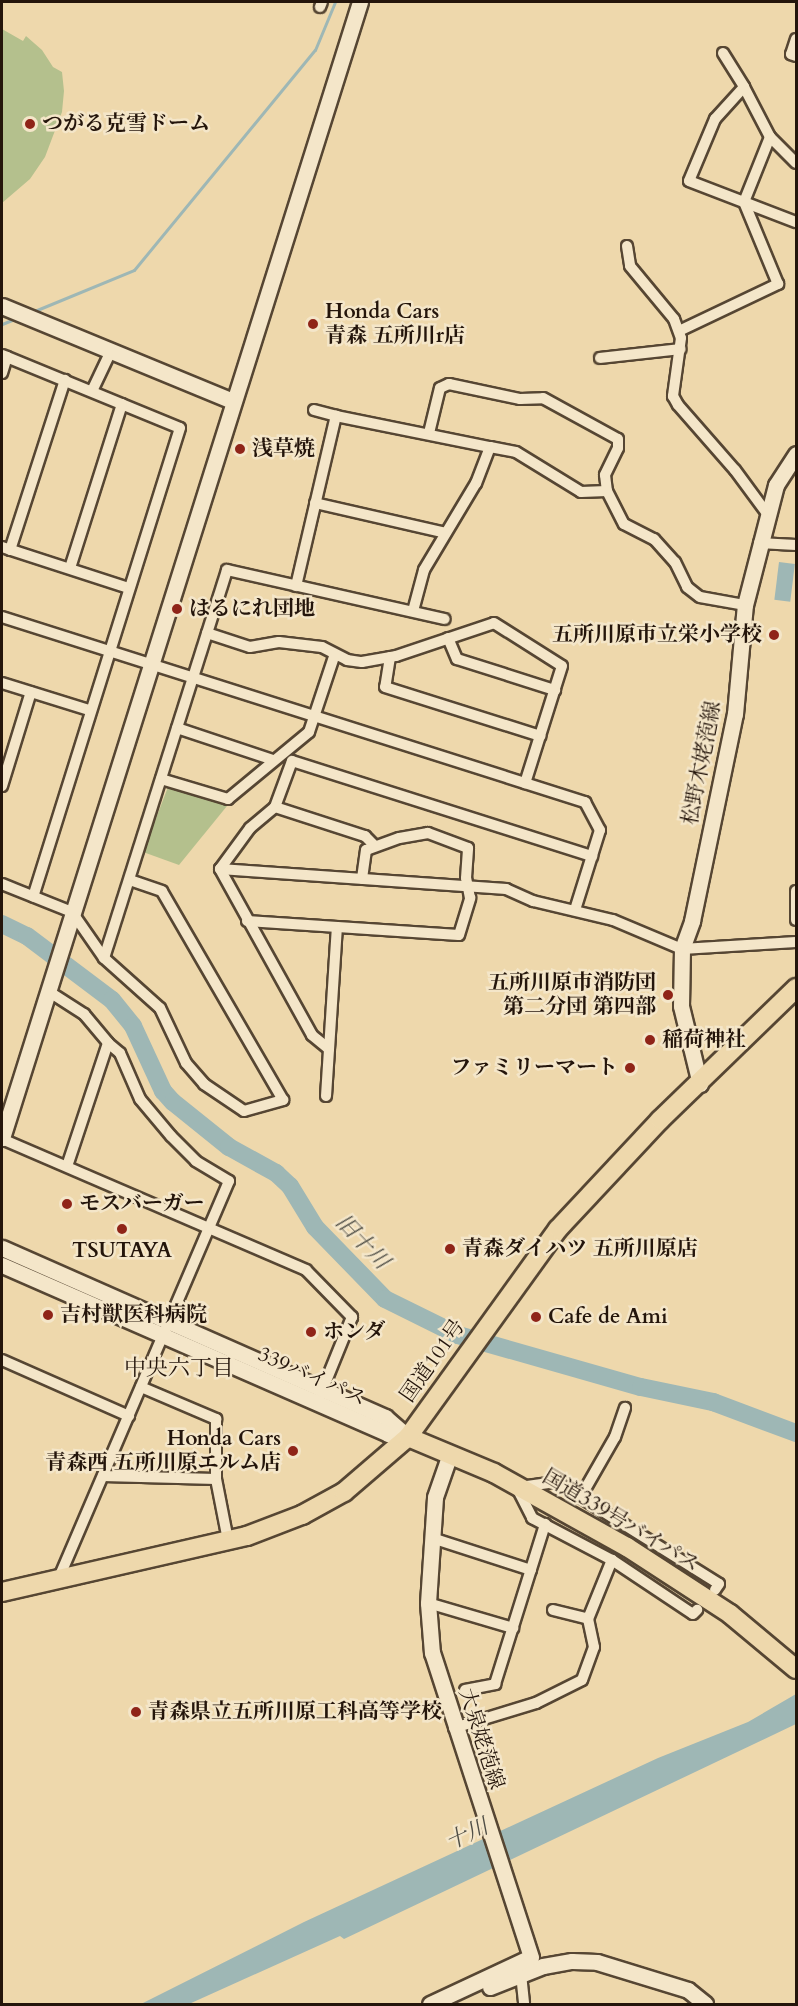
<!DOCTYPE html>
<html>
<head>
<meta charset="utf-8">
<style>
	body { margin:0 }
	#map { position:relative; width:798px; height:2006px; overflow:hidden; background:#eed8ac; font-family:Cardo,"Noto Serif JP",serif }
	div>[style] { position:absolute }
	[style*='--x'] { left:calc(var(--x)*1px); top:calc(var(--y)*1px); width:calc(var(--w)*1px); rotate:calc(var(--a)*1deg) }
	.green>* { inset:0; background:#b4c08d }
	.water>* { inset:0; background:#9eb7b5; transform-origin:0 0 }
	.stream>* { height:3px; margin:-1.5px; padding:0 1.5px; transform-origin:1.5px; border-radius:1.5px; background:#9eb7b5 }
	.river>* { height:18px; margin:-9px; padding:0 9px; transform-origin:9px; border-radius:9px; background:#9eb7b5 }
	.roads { filter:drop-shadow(2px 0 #564633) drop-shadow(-2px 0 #564633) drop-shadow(0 2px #564633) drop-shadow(0 -2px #564633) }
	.street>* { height:10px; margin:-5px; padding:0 5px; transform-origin:5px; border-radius:5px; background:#f4e6c9 }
	.secondary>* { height:15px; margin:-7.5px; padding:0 7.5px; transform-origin:7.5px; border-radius:7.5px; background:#f4e6c9 }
	.highway>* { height:18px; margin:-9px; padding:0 9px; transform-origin:9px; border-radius:9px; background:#eed8ac }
	.dots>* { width:16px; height:16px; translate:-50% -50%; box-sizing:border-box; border:3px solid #f4e6c9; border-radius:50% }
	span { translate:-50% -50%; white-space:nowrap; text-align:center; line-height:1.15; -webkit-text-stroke:5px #f4e6c9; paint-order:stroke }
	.poi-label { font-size:21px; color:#24150b; font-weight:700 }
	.left { translate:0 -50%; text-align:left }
	.right { translate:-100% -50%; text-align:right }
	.street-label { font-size:21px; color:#24150b }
	.water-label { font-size:22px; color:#4f4e46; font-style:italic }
	.neighbourhood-label { font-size:22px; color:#24150b }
	.frame { position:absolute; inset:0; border:3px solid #24150b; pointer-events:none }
</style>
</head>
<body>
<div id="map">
	<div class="green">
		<div style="clip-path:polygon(2px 29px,23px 41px,26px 36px,42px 50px,53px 67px,62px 72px,64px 91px,62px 112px,45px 157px,30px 179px,2px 203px)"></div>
		<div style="clip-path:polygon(168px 787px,227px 806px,179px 865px,143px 852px)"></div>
	</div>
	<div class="water">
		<div style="left:779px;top:562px;width:16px;height:38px;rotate:7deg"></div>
		<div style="clip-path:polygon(796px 1694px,796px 1724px,344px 1939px,340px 1936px,189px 2004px,141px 2004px,304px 1922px,658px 1758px,748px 1722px)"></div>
	</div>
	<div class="stream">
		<div style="--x:32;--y:312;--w:110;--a:-22.4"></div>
		<div style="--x:134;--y:270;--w:285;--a:-50.6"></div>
		<div style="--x:315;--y:50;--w:52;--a:-67.4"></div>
		<div style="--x:2;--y:324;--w:16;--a:-22"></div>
	</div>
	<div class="river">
		<div style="--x:2;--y:924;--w:28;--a:26"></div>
		<div style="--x:27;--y:936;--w:106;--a:37"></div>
		<div style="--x:112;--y:1000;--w:33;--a:51"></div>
		<div style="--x:133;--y:1026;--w:72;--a:65.2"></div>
		<div style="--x:163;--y:1091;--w:15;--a:48"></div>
		<div style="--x:173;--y:1102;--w:72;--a:38.8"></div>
		<div style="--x:229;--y:1147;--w:54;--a:29"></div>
		<div style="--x:276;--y:1173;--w:19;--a:43"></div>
		<div style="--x:290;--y:1186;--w:48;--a:58.6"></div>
		<div style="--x:315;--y:1227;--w:100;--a:45.8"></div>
		<div style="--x:385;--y:1299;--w:81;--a:26.3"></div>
		<div style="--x:458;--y:1335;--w:190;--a:15.9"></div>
		<div style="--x:641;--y:1387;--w:74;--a:11.8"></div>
		<div style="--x:713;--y:1402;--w:89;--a:20.5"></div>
	</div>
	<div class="roads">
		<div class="street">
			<div style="--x:320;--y:7;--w:5;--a:-68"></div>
			<div style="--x:796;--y:39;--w:16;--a:108"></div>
			<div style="--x:791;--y:54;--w:5;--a:22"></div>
			<div style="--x:723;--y:53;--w:40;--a:58"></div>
			<div style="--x:796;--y:163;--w:37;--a:-135"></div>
			<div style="--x:770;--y:137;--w:56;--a:-117.5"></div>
			<div style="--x:744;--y:87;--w:43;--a:132.2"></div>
			<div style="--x:715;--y:119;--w:67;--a:112.8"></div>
			<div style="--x:689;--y:181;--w:115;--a:21"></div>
			<div style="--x:627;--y:246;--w:20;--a:81"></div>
			<div style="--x:630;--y:266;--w:69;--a:50.3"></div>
			<div style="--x:674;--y:319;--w:20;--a:70"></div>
			<div style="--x:681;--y:338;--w:59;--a:97.9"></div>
			<div style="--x:673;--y:396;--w:10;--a:61"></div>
			<div style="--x:678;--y:405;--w:86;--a:48.8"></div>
			<div style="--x:735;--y:470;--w:52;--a:53.6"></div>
			<div style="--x:679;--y:331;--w:110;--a:-25.4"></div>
			<div style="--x:778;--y:284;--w:89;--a:-112.5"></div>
			<div style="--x:744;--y:202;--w:70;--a:-68.2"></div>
			<div style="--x:2;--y:355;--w:192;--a:22.3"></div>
			<div style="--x:180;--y:428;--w:491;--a:107.4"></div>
			<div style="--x:600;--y:358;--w:81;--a:-6.3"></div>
			<div style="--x:2;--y:373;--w:17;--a:-73"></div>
			<div style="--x:92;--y:391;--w:44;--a:-64.6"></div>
			<div style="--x:314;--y:410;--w:23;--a:15"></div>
			<div style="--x:429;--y:433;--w:46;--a:-76.3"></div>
			<div style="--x:440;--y:388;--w:10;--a:-24"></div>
			<div style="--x:449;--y:384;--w:73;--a:11.9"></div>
			<div style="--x:520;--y:399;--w:23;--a:-2"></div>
			<div style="--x:543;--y:398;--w:85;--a:28.7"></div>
			<div style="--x:618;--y:439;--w:9;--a:90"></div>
			<div style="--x:618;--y:448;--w:30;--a:116"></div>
			<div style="--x:605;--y:475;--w:16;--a:83"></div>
			<div style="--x:490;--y:447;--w:26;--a:11"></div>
			<div style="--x:516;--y:452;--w:76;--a:31.6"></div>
			<div style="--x:581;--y:492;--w:26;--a:-2"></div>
			<div style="--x:607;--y:491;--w:37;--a:63"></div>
			<div style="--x:624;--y:524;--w:34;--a:27"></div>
			<div style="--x:654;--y:539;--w:31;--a:48"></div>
			<div style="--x:675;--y:562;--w:28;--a:64"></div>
			<div style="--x:687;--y:587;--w:16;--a:38"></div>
			<div style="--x:700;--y:597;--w:46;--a:10.1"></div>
			<div style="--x:315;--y:503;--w:134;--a:12.9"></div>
			<div style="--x:759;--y:543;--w:37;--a:3"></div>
			<div style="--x:2;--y:547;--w:133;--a:18"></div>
			<div style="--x:10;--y:550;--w:179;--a:-72.1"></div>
			<div style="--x:70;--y:568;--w:172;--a:-72.4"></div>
			<div style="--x:296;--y:586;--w:175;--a:-76.8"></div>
			<div style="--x:336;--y:416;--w:157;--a:11.4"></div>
			<div style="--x:490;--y:447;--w:39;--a:111"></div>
			<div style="--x:476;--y:483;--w:101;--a:120.9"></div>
			<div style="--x:424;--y:570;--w:42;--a:105"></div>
			<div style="--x:2;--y:617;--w:612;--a:17.61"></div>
			<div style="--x:585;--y:802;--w:32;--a:62"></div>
			<div style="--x:600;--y:830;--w:84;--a:107.4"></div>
			<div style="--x:207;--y:633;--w:45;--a:18"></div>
			<div style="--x:250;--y:647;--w:29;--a:-10"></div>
			<div style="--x:279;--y:642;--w:43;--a:6.6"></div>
			<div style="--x:322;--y:647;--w:28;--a:27"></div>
			<div style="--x:347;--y:660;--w:15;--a:8"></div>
			<div style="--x:362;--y:662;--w:35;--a:-10"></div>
			<div style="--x:396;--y:656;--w:103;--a:-18.6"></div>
			<div style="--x:494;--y:623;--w:80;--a:32.3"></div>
			<div style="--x:562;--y:666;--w:123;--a:107.5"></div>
			<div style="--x:448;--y:638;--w:23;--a:67"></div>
			<div style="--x:457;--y:659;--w:103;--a:17.6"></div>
			<div style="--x:390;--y:657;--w:30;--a:99"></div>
			<div style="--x:385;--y:687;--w:163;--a:17.5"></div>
			<div style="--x:2;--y:683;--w:91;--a:17.2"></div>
			<div style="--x:177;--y:728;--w:101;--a:18.4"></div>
			<div style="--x:161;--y:779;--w:70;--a:16.6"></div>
			<div style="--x:228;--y:799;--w:105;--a:-39.6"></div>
			<div style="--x:309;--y:732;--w:82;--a:-71.6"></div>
			<div style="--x:2;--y:786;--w:98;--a:-72.9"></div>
			<div style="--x:275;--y:807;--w:49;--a:-69.7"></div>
			<div style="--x:292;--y:761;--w:315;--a:17.6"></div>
			<div style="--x:220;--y:869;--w:287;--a:4"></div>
			<div style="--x:506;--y:889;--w:30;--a:24"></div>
			<div style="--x:533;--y:901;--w:82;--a:13.4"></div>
			<div style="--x:613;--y:920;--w:75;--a:22.8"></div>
			<div style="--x:682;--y:949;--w:114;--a:-3.5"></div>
			<div style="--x:2;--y:884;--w:75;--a:21.8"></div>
			<div style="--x:72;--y:912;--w:56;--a:55.2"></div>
			<div style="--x:104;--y:958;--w:75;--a:41.8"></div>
			<div style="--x:160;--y:1008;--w:61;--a:64.7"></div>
			<div style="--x:186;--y:1063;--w:28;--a:49"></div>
			<div style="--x:204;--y:1084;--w:48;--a:34"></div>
			<div style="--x:244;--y:1111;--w:41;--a:-15.8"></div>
			<div style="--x:283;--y:1100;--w:241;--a:-120.1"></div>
			<div style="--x:162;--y:891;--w:34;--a:-161"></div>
			<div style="--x:796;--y:891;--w:29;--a:90"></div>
			<div style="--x:247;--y:921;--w:212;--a:3.8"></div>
			<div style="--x:459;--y:935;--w:39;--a:-73"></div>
			<div style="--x:470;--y:898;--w:20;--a:-101"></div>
			<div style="--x:466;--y:878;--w:30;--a:-86"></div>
			<div style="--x:468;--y:848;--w:43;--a:-159.4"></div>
			<div style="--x:428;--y:833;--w:29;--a:170"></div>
			<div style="--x:399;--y:838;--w:35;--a:160"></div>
			<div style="--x:366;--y:850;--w:29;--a:98"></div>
			<div style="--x:104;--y:958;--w:407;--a:-72.4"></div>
			<div style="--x:227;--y:570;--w:223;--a:12.7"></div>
			<div style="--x:48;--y:991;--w:43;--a:32.6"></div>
			<div style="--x:84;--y:1014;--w:38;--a:50"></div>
			<div style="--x:329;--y:1049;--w:22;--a:-141"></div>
			<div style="--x:312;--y:1035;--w:190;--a:-119"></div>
			<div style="--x:220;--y:869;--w:51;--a:-53.8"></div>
			<div style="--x:250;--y:828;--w:33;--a:-40"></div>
			<div style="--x:275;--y:807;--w:95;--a:17.9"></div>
			<div style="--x:365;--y:836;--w:13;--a:45"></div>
			<div style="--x:326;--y:1096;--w:169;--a:-86.3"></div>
			<div style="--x:2;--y:1139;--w:331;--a:23.3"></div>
			<div style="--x:306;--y:1270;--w:66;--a:45.6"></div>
			<div style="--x:352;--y:1317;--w:85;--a:112.1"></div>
			<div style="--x:2;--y:1360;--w:139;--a:23.8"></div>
			<div style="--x:141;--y:1387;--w:82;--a:23.1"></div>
			<div style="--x:216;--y:1419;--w:60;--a:90"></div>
			<div style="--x:216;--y:1479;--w:62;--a:78.9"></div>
			<div style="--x:103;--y:1476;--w:113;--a:1.5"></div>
			<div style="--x:520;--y:1487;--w:36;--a:-8"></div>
			<div style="--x:556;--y:1482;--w:192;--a:32"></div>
			<div style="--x:719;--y:1584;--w:7;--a:124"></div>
			<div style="--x:517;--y:1488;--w:34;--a:63"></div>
			<div style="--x:532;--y:1518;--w:90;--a:27.7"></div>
			<div style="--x:612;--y:1560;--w:97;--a:33.7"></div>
			<div style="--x:693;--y:1614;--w:6;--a:-45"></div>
			<div style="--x:580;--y:1498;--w:70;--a:-60.2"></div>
			<div style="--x:615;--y:1437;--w:31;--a:-71"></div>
			<div style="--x:432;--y:1538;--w:104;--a:17.9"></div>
			<div style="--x:58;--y:1580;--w:434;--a:-66.8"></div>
			<div style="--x:229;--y:1181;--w:39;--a:-149"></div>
			<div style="--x:196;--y:1161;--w:35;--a:-135"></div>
			<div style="--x:171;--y:1136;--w:48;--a:-130"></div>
			<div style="--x:140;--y:1099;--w:50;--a:-113.5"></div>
			<div style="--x:120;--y:1053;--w:16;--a:-140"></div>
			<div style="--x:108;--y:1043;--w:130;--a:108.4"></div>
			<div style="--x:428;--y:1603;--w:89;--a:16.4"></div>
			<div style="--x:553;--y:1610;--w:36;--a:14"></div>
			<div style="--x:465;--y:1690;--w:31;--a:-11"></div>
			<div style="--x:495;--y:1684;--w:168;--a:-72.6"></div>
			<div style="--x:454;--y:1728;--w:86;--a:-17"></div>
			<div style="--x:536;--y:1703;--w:51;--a:-26.6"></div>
			<div style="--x:582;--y:1680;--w:35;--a:-70"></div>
			<div style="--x:594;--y:1647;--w:29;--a:-102"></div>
			<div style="--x:588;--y:1619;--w:64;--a:-67.9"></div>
			<div style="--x:521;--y:1974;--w:30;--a:84"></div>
		</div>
		<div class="secondary">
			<div style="--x:2;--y:306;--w:250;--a:22.4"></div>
			<div style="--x:700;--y:1084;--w:80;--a:-103.7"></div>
			<div style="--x:681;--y:1006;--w:57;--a:-89"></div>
			<div style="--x:682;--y:949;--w:30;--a:-70"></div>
			<div style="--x:692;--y:921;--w:211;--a:-78.3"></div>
			<div style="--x:735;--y:714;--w:109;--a:-84.8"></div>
			<div style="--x:745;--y:605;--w:124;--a:-75.5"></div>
			<div style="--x:776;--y:485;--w:37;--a:-57"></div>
			<div style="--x:2;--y:1138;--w:1191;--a:-72.51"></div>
			<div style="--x:2;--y:1248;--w:419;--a:23.8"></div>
			<div style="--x:385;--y:1417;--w:30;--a:41"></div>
			<div style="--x:2;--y:1265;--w:421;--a:23.6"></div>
			<div style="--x:388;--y:1434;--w:20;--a:9"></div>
			<div style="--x:490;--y:1987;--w:57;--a:-21.6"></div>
			<div style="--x:543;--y:1966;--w:29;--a:-10"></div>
			<div style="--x:572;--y:1961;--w:25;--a:2"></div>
			<div style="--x:597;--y:1962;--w:95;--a:17.1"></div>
			<div style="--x:688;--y:1990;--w:22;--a:39"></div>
			<div style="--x:430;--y:2004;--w:111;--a:-25"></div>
			<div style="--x:531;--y:1957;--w:320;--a:-108"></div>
			<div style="--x:432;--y:1653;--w:50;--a:-94.6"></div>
			<div style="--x:428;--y:1603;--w:106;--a:-86.2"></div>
			<div style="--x:435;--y:1497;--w:46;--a:-70.8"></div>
		</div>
		<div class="highway">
			<div style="--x:408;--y:1437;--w:93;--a:22.7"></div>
			<div style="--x:494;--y:1473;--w:152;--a:29.1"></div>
			<div style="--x:627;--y:1547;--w:123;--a:33"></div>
			<div style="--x:730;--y:1614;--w:86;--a:39.8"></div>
			<div style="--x:2;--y:1592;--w:251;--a:-12.9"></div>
			<div style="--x:247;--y:1536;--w:59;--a:-20.9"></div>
			<div style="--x:302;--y:1515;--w:48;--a:-28.7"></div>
			<div style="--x:344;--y:1492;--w:84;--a:-40.7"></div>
			<div style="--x:408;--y:1437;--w:256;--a:-54.2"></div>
			<div style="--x:558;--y:1229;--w:149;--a:-46.9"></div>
			<div style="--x:660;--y:1120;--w:190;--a:-44.1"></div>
		</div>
	</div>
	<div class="dots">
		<div style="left:30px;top:124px;background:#8f2418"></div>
		<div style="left:313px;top:324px;background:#8f2418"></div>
		<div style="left:240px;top:449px;background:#8f2418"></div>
		<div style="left:177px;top:609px;background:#8f2418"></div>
		<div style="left:774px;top:635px;background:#8f2418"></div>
		<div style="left:668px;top:995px;background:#8f2418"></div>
		<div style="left:650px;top:1040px;background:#8f2418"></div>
		<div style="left:630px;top:1068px;background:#8f2418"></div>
		<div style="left:67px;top:1204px;background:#8f2418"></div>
		<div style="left:122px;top:1229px;background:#8f2418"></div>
		<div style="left:450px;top:1249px;background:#8f2418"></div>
		<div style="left:48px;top:1315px;background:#8f2418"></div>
		<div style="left:536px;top:1317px;background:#8f2418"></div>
		<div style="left:311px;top:1332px;background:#8f2418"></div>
		<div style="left:293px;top:1451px;background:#8f2418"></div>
		<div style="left:136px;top:1712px;background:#8f2418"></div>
	</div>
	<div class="poi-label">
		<span class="left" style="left:42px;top:124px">つがる克雪ドーム</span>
		<span class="left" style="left:325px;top:324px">Honda Cars<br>青森 五所川r店</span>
		<span class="left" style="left:252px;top:449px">浅草焼</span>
		<span class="left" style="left:189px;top:609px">はるにれ団地</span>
		<span class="right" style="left:762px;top:635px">五所川原市立栄小学校</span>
		<span class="right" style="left:656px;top:995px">五所川原市消防団<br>第二分団 第四部</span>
		<span class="left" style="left:662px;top:1040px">稲荷神社</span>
		<span class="right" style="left:618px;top:1068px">ファミリーマート</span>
		<span class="left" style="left:79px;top:1204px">モスバーガー</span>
		<span class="left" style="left:462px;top:1249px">青森ダイハツ 五所川原店</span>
		<span style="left:122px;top:1251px">TSUTAYA</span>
		<span class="left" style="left:60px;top:1315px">吉村獣医科病院</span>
		<span class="left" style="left:548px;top:1317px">Cafe de Ami</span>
		<span class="left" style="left:323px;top:1332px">ホンダ</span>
		<span class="right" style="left:281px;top:1451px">Honda Cars<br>青森西 五所川原エルム店</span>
		<span class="left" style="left:148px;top:1712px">青森県立五所川原工科高等学校</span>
	</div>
	<div class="street-label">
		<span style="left:702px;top:763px;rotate:-79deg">松野木姥萢線</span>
		<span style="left:433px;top:1361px;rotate:-55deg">国道101号</span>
		<span style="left:312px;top:1377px;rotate:24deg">339バイパス</span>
		<span style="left:621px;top:1521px;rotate:31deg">国道339号バイパス</span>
		<span style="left:481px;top:1739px;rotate:72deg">大泉姥萢線</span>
	</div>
	<div class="water-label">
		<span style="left:362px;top:1242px;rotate:46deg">旧十川</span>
		<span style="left:467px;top:1835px;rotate:-25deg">十川</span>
	</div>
	<div class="neighbourhood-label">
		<span style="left:179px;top:1369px">中央六丁目</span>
	</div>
	<div class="frame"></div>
</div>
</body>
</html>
